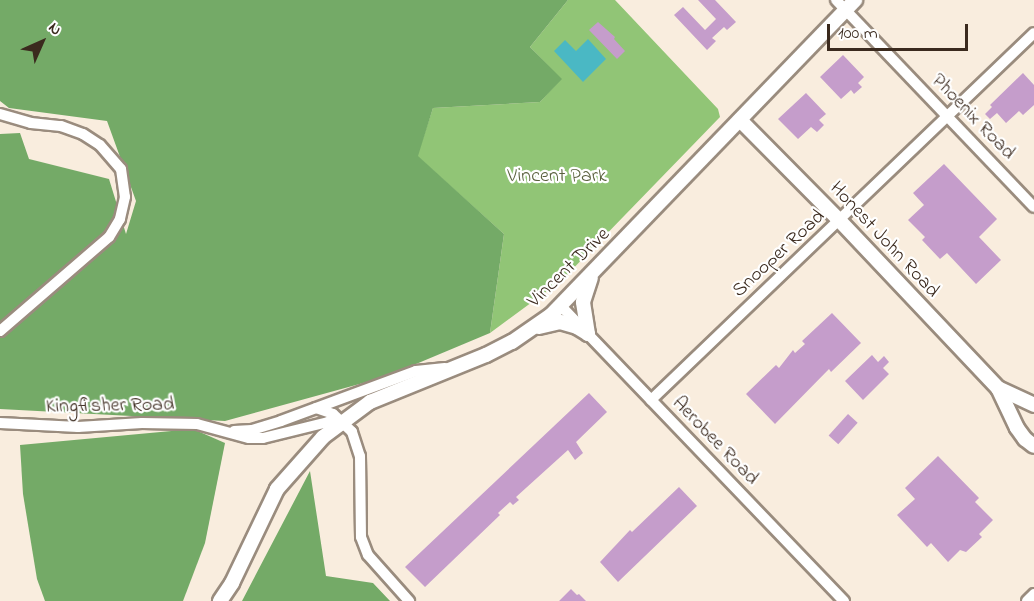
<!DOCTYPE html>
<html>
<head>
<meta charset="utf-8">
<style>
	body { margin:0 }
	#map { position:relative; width:1034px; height:601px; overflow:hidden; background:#f9edde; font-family:"Indie Flower",sans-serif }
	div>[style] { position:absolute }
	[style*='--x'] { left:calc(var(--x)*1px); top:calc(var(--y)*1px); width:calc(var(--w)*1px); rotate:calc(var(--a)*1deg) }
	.green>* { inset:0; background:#91c576 }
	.forest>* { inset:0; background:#74aa67 }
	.water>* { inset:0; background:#4ab8c4 }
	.building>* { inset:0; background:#c59dcb; transform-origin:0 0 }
	.roads { filter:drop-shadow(2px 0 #9a8c7e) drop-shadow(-2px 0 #9a8c7e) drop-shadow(0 2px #9a8c7e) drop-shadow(0 -2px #9a8c7e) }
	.minor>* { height:10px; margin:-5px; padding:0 5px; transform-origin:5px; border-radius:5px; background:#fff }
	.tertiary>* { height:14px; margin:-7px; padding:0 7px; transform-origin:7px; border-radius:7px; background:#fff }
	span { translate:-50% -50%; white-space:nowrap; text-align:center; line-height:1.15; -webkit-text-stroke:4.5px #fff; paint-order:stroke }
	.street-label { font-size:20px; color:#3b2a1e }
	.park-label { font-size:20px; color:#59603d }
	.north { position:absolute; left:12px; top:12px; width:60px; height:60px; -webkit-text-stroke:4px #fff; paint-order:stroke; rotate:45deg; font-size:16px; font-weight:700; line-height:24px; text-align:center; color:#3b2a1e }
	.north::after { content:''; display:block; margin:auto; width:21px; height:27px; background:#3b2a1e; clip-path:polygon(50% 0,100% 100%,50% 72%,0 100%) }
	.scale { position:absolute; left:827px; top:24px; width:141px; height:27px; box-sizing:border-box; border:3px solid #3b2a1e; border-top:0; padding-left:8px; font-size:18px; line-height:21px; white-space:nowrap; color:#3b2a1e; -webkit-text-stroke:4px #fff; paint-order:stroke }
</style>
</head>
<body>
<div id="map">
	<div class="green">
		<div style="clip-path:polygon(568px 0,615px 0,718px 109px,720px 117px,562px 280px,490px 333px,504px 234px,417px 156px,433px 108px,540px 102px,561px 79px,530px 47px)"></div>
	</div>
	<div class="forest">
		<div style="clip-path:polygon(0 0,568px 0,530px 47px,562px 79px,540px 102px,433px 108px,418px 156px,504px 234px,490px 333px,385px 377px,225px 421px,0 409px,0 134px,20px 133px,29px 159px,109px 179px,126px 234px,136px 201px,107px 121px,9px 108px,0 101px)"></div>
		<div style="clip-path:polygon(193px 429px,225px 443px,205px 543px,183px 601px,45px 601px,37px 579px,23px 494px,20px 445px)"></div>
		<div style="clip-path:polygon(310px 471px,326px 576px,373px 583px,390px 601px,242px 601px)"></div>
	</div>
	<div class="water">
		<div style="clip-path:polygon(588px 39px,606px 59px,583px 82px,554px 51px,565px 40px,576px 51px)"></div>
	</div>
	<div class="building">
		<div style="clip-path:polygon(698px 0,715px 0,736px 22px,727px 30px,724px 27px,712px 38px,716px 41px,707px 50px,674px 15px,683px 7px,705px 30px,716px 19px)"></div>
		<div style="clip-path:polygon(598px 22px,615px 37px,614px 39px,625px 51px,617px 59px,589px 30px)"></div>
		<div style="clip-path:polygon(843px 55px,864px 77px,858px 83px,862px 87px,854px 94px,851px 90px,841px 99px,820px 77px)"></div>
		<div style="clip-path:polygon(1023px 73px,1034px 85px,1034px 105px,1023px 115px,1019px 111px,1006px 123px,997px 113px,990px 119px,985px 114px,992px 107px,990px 105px)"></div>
		<div style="clip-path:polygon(806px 93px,826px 114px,819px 120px,824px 125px,817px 132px,811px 127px,798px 139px,778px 119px)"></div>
		<div style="clip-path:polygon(944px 164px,997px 219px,979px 237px,1001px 260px,976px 284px,947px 253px,940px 259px,922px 240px,925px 237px,908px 220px,924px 205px,913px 193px)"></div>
		<div style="clip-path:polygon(832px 313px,861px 343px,831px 372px,829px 369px,775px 424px,746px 394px,776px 365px,779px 368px,793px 350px,795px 353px,805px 344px,802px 341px)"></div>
		<div style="clip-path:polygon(872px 355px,878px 362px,884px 356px,889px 362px,883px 368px,889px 374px,863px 400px,845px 381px)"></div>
		<div style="clip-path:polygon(589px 393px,607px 412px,576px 442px,583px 453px,575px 460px,568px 450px,516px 497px,519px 500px,513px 505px,510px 502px,498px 513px,500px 515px,425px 587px,405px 567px)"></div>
		<div style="left:848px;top:414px;width:13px;height:29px;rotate:42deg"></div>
		<div style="clip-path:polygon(938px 456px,979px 498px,975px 502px,993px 520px,979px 534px,982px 537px,966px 552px,960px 550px,948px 562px,931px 543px,927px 547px,897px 515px,915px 499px,905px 488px)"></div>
		<div style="clip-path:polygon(679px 487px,697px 506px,618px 582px,600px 562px,630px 530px,632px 532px)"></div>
		<div style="clip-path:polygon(571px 589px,577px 595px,579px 594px,586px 601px,559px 601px)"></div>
	</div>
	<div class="roads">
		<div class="minor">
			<div style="--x:836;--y:0;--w:286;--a:46.3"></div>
			<div style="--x:0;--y:114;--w:32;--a:16"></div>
			<div style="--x:31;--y:123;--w:30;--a:6"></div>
			<div style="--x:61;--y:126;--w:23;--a:20"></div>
			<div style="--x:83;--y:134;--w:20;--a:33"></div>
			<div style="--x:100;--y:145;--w:32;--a:49"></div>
			<div style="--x:121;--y:169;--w:28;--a:82"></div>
			<div style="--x:125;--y:197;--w:23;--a:103"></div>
			<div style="--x:120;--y:219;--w:21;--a:121"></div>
			<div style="--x:109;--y:237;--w:144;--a:139.2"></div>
			<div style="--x:561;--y:306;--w:409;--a:46.2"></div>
			<div style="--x:651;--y:400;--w:530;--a:-43.78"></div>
			<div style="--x:316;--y:408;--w:18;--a:19"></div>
			<div style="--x:333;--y:414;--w:26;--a:43"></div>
			<div style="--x:352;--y:432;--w:25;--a:72"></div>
			<div style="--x:360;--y:456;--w:81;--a:89.3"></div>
			<div style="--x:361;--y:537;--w:19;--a:69"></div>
			<div style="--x:368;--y:555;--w:62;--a:48.3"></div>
			<div style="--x:0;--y:423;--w:78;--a:2.9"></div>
			<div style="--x:78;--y:427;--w:64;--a:-3.6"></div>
			<div style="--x:142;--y:423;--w:55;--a:1"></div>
			<div style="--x:197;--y:424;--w:54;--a:15.1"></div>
			<div style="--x:249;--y:438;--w:14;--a:0"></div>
			<div style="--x:263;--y:438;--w:67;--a:-13.8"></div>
			<div style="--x:328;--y:422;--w:15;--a:0"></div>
			<div style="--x:234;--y:431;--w:18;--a:-3"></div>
			<div style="--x:252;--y:430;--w:30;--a:-17"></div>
			<div style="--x:281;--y:421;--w:144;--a:-20.3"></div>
			<div style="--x:416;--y:371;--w:29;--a:-6"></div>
			<div style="--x:1027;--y:601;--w:10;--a:-45"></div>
		</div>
		<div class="tertiary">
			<div style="--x:740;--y:120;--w:142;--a:45.3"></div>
			<div style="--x:840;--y:221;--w:230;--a:46.6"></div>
			<div style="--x:998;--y:388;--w:44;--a:64.6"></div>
			<div style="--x:1017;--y:428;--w:14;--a:54"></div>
			<div style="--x:1025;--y:439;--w:11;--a:38"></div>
			<div style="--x:539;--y:327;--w:22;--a:-13"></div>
			<div style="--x:560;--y:322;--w:18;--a:16"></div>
			<div style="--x:577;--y:327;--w:13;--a:32"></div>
			<div style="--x:588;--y:334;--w:32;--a:-99"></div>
			<div style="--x:583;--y:302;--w:25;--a:-72"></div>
			<div style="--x:998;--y:388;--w:40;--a:25"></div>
			<div style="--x:220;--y:601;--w:22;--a:-56"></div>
			<div style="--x:232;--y:583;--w:104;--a:-64.4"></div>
			<div style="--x:277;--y:489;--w:69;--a:-48.5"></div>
			<div style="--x:323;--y:437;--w:59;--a:-36.7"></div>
			<div style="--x:370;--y:402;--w:125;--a:-22.1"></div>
			<div style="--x:486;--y:355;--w:29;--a:-27"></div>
			<div style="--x:512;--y:342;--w:47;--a:-34.7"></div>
			<div style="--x:551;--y:315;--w:438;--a:-46"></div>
		</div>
	</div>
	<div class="street-label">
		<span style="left:973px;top:117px;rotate:46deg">Phoenix Road</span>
		<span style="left:884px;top:240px;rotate:47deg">Honest John Road</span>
		<span style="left:779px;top:254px;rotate:-43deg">Snooper Road</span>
		<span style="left:569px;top:268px;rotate:-44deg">Vincent Drive</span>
		<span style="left:110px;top:406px;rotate:-1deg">Kingfisher Road</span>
		<span style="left:715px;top:441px;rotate:46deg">Aerobee Road</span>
	</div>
	<div class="park-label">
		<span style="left:557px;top:176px">Vincent Park</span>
	</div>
	<div class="north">N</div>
	<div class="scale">100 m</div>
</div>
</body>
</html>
